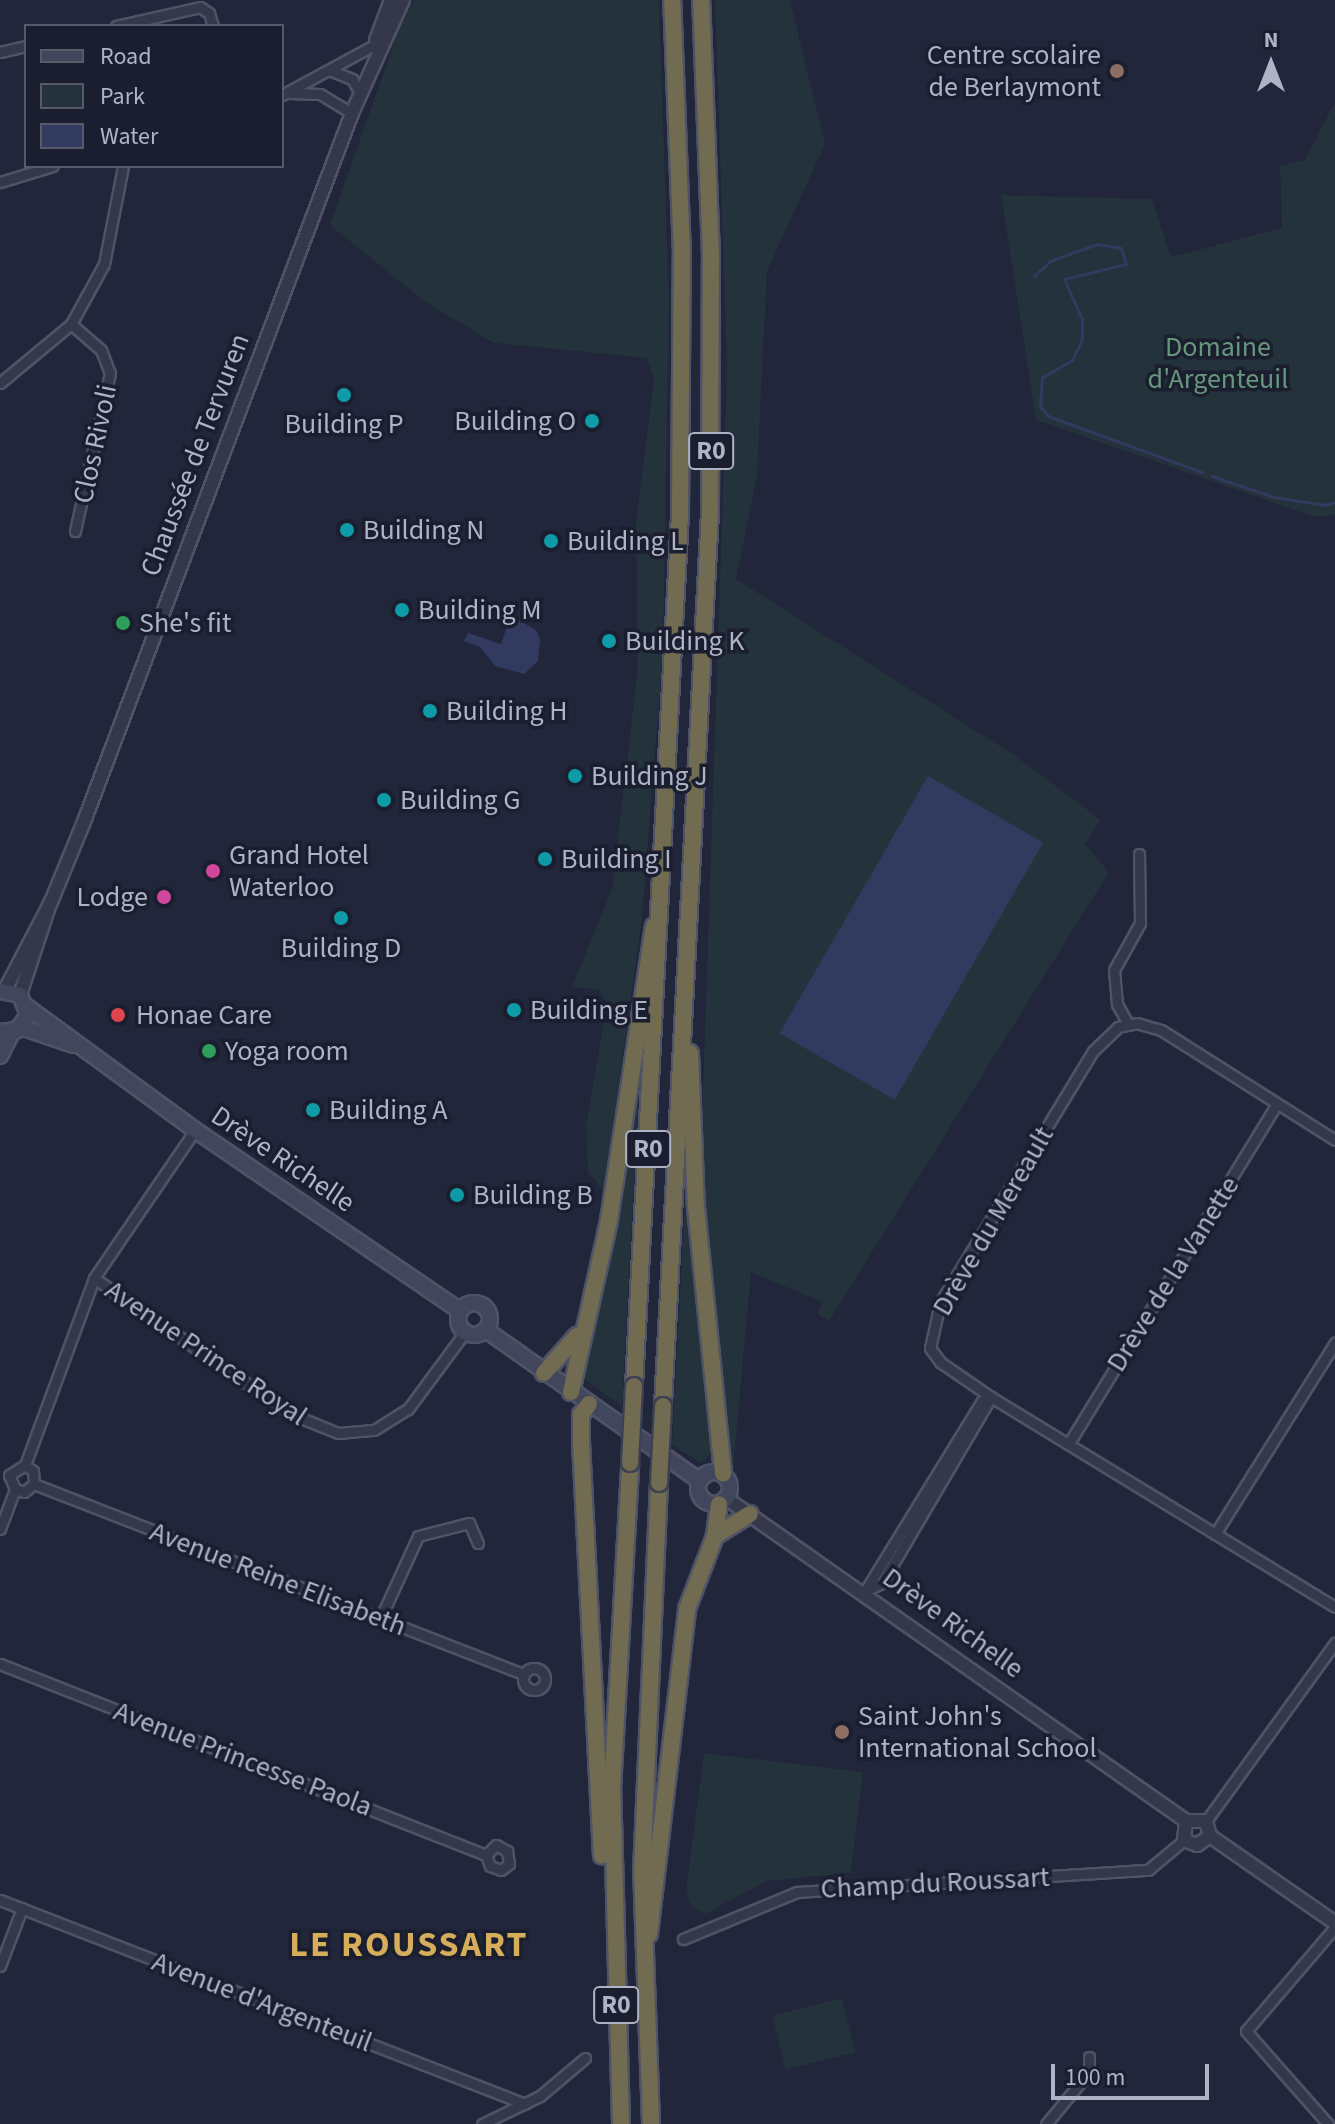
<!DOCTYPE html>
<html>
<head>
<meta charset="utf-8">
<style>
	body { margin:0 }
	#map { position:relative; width:1335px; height:2124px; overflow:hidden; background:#21263a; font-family:"Source Sans 3",sans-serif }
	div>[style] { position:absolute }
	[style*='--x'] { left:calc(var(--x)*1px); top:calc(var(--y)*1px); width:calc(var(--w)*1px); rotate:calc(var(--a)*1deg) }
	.green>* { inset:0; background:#23323b; transform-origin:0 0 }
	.water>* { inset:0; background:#323a5f; transform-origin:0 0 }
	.stream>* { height:3px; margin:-1.5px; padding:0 1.5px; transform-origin:1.5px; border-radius:1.5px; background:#323a5f }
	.roads { filter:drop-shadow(2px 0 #4f5365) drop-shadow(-2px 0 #4f5365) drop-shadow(0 2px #4f5365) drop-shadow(0 -2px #4f5365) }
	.minor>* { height:9px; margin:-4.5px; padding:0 4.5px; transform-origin:4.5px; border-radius:4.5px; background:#35384a }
	.minor>.ring { margin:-4.5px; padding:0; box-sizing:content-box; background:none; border:9px solid #35384a; border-radius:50% }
	.tertiary>* { height:12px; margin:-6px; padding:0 6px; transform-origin:6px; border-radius:6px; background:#35384a }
	.secondary>* { height:14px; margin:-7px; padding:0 7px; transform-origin:7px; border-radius:7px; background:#42465d }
	.secondary>.ring { margin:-7px; padding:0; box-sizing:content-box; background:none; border:14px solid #42465d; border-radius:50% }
	.motorway>* { height:16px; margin:-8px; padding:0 8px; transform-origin:8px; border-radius:8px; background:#706b51 }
	.bridges { filter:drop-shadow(2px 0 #3c4052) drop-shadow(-2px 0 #3c4052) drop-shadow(0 2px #3c4052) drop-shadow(0 -2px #3c4052) }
	.motorway-bridge>* { height:16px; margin:-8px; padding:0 8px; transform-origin:8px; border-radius:8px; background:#706b51 }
	.dots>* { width:22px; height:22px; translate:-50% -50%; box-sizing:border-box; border:4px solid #1a1e2f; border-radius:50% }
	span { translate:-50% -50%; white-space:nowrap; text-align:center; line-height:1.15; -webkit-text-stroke:7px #1a1e2f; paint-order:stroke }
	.shield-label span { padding:2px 6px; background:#1a1e2f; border:2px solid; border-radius:6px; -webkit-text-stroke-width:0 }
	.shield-label { font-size:26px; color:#afb3c6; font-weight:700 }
	.poi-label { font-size:28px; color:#afb3c6 }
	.right { translate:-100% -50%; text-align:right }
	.left { translate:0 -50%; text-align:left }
	.park-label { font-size:28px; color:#66977d }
	.street-label { font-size:28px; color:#afb3c6 }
	.district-label { font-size:36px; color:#d5ad5b; font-weight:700; letter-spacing:2px }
	.legend { position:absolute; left:24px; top:24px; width:260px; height:144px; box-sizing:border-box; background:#1a1e2f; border:2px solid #565a6b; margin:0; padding:10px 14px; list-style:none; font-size:24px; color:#afb3c6 }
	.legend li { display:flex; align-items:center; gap:16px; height:40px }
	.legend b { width:40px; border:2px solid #565a6b }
	.north { position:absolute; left:1231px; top:24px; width:80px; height:80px; -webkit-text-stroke:6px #1a1e2f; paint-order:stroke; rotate:0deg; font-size:22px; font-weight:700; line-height:32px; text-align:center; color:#afb3c6 }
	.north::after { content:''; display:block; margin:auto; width:28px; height:36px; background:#afb3c6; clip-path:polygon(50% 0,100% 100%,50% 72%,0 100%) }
	.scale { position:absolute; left:1051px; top:2064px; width:158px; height:36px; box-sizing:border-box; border:4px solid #afb3c6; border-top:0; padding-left:10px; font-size:24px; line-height:28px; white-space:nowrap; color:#afb3c6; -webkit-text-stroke:6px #1a1e2f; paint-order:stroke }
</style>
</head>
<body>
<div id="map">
	<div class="green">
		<div style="clip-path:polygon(414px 0,659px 0,669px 301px,663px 652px,642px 919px,604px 1190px,588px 1173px,586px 1125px,607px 1003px,598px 989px,572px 987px,612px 889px,637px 676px,636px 521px,654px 379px,647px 358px,494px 343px,424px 301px,330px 225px,400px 26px)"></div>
		<div style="clip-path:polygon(715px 0,790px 0,825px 144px,767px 271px,757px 475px,736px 579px,1014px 755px,1101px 820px,1085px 844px,1109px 872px,829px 1321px,817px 1314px,822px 1302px,751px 1272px,733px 1470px,707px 1229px,702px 1119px,727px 372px)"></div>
		<div style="clip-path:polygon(1335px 102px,1335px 515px,1315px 517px,1036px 420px,1001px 195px,1152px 199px,1171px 257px,1282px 228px,1280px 166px,1305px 160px)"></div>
		<div style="clip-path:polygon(641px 1055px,631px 1239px,622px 1406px,576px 1373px)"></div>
		<div style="clip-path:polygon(688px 1146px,713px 1451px,701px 1463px,672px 1445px)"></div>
		<div style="clip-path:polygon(704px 1753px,863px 1772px,851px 1873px,767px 1881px,705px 1914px,691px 1906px,686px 1890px)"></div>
		<div style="left:842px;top:1998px;width:56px;height:72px;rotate:76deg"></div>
	</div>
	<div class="water">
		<div style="clip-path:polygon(517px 619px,536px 630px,540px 640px,538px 661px,524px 674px,495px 666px,480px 647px,464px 641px,468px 633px,501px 644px,508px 624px)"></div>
		<div style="left:928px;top:776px;width:133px;height:297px;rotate:30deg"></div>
	</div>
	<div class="stream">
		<div style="--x:1034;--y:276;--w:22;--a:-43"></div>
		<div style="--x:1050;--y:261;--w:50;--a:-19.9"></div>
		<div style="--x:1097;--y:244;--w:24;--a:9"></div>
		<div style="--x:1121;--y:248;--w:17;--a:73"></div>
		<div style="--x:1126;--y:264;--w:64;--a:166.4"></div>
		<div style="--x:1064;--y:279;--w:44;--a:65.8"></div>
		<div style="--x:1082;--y:319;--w:20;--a:90"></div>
		<div style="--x:1082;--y:339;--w:23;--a:115"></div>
		<div style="--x:1072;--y:360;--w:34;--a:150"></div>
		<div style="--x:1042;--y:377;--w:29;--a:94"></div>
		<div style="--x:1040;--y:406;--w:13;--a:51"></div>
		<div style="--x:1048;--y:416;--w:164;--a:20"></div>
		<div style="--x:1212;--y:476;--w:65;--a:18.7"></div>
		<div style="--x:1274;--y:497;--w:52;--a:8.9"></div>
		<div style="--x:1325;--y:505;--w:10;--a:-17"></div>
	</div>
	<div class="roads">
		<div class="minor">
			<div style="--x:116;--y:26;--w:86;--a:-12.7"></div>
			<div style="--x:200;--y:7;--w:11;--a:34"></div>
			<div style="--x:209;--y:13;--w:14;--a:73"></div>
			<div style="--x:0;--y:52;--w:27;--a:-13"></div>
			<div style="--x:332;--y:71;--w:22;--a:22"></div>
			<div style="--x:352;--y:79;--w:16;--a:60"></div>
			<div style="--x:290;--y:93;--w:30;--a:2"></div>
			<div style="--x:320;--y:94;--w:37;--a:31"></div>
			<div style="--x:282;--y:95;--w:105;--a:-28.5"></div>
			<div style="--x:0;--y:182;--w:55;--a:-16.8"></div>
			<div style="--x:71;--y:324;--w:40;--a:41"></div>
			<div style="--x:101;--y:350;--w:25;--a:69"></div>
			<div style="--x:110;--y:373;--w:162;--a:102.5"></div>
			<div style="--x:0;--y:383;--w:92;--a:-39.7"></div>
			<div style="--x:71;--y:324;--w:68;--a:-61.2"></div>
			<div style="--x:104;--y:264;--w:100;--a:-79"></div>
			<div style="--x:1128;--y:1024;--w:23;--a:-119"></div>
			<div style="--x:1117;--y:1004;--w:34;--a:-95"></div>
			<div style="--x:1114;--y:970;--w:54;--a:-61"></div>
			<div style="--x:1140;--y:923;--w:69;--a:-90.8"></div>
			<div style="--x:1335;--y:1140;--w:206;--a:-147.7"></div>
			<div style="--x:1161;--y:1030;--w:25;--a:-164"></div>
			<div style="--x:1137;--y:1023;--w:19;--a:168"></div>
			<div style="--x:1118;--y:1027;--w:35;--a:136"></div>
			<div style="--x:1093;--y:1051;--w:295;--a:121.3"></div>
			<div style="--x:940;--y:1303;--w:46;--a:102.5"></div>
			<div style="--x:930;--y:1348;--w:17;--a:54"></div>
			<div style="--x:940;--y:1362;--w:62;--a:34.5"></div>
			<div style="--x:991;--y:1397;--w:403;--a:31.4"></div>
			<div style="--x:94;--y:1278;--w:239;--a:34.6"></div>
			<div style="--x:291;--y:1414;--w:51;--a:22"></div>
			<div style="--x:338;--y:1433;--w:36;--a:-5"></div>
			<div style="--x:374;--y:1430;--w:40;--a:-32"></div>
			<div style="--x:408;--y:1409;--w:96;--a:-53.5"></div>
			<div style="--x:991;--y:1397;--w:216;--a:120.4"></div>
			<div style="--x:882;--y:1583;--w:19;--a:155"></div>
			<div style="--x:865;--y:1591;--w:223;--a:-58.4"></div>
			<div style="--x:982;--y:1401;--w:10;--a:-24"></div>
			<div style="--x:1069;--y:1443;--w:398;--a:-58.5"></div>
			<div style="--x:25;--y:1465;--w:199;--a:-69.7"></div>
			<div style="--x:94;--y:1278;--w:179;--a:-55.7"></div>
			<div style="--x:34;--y:1484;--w:525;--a:21.23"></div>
			<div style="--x:15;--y:1489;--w:9;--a:18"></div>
			<div style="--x:24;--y:1492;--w:13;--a:-39"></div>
			<div style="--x:34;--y:1484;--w:13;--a:-94"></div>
			<div style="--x:33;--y:1471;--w:10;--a:-143"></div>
			<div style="--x:15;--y:1489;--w:15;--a:-113"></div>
			<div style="--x:9;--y:1475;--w:19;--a:-32"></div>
			<div style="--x:0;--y:1529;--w:43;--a:-69.4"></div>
			<div style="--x:1215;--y:1534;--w:226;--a:-57.9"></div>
			<div style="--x:380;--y:1619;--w:91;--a:-65.4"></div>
			<div style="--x:418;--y:1536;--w:53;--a:-14.3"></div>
			<div style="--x:469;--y:1523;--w:22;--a:66"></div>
			<div style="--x:0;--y:1664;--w:522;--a:21.46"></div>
			<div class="ring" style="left:523px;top:1668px;width:13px;height:13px"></div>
			<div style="--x:1206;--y:1821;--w:220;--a:-54.1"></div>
			<div style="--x:496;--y:1845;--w:13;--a:29"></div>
			<div style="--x:507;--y:1851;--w:13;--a:81"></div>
			<div style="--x:509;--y:1864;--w:10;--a:143"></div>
			<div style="--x:501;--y:1870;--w:12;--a:-160"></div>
			<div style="--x:490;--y:1866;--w:12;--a:-110"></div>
			<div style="--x:486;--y:1855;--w:14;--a:-45"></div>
			<div style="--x:0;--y:1900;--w:563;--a:21.23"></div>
			<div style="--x:683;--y:1939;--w:123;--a:-22.4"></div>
			<div style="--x:797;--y:1892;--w:352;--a:-3.6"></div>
			<div style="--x:1148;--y:1870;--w:47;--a:-39.8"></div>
			<div style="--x:0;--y:1966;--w:62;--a:-69.2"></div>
			<div style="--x:482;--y:2124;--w:64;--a:-25.8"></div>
			<div style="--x:540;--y:2096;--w:59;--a:-40.2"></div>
			<div style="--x:1046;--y:2124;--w:67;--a:-50.4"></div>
			<div style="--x:1089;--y:2072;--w:15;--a:-90"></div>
			<div style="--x:1328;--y:2124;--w:124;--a:-131.4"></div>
			<div style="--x:1246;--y:2031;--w:137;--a:-49.4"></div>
		</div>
		<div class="tertiary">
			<div style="--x:376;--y:40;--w:43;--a:-69.4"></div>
			<div style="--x:5;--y:990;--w:99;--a:-62.4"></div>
			<div style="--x:51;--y:902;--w:90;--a:-67.7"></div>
			<div style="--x:85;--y:819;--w:755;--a:-69.28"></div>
			<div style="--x:352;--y:113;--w:124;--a:-65.7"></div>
			<div style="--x:20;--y:995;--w:97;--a:-71.9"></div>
			<div style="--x:727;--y:1499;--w:561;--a:35.05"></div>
			<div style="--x:1186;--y:1821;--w:19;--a:96"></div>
			<div style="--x:1184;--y:1840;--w:14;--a:21"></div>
			<div style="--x:1197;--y:1845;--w:16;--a:-35"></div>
			<div style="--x:1186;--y:1821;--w:20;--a:0"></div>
			<div style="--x:1206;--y:1821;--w:16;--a:75"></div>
			<div style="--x:1210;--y:1836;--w:152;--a:34.8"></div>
		</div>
		<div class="secondary">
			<div style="--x:0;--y:991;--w:20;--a:11"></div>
			<div style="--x:20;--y:995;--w:22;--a:68"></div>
			<div style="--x:28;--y:1015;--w:19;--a:126"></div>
			<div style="--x:17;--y:1030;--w:17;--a:173"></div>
			<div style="--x:27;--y:1007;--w:208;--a:36.2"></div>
			<div style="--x:195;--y:1130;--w:321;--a:34.3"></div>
			<div style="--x:21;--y:1027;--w:56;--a:18.8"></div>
			<div style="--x:0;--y:1056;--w:27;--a:-63"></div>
			<div class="ring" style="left:458px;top:1303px;width:18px;height:18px"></div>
			<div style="--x:486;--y:1330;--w:261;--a:35.2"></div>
			<div class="ring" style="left:698px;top:1472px;width:18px;height:18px"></div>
		</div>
		<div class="motorway">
			<div style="--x:690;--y:1053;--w:154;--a:87.8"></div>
			<div style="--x:696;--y:1207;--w:268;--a:84.2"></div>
			<div style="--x:544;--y:1373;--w:50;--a:-48.3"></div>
			<div style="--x:634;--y:1386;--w:874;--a:-86.98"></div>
			<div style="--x:680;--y:513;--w:258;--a:-89.6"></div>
			<div style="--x:682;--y:255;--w:255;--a:-92.2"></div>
			<div style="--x:571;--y:1392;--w:176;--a:-77.5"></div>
			<div style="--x:609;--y:1220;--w:297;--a:-81.3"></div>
			<div style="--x:589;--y:1404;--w:14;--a:126"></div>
			<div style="--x:581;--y:1415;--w:27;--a:90"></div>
			<div style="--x:581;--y:1442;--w:414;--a:87.1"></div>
			<div style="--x:663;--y:1406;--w:895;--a:-86.99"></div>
			<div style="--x:710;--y:512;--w:256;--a:-89.8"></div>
			<div style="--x:711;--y:256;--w:256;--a:-92.2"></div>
			<div style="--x:715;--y:1536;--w:41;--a:-32.2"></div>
			<div style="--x:649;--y:1934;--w:327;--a:-83.3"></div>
			<div style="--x:687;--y:1609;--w:78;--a:-69"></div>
			<div style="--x:715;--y:1536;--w:32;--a:-83"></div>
			<div style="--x:621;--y:2124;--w:334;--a:-91.5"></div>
			<div style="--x:612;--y:1790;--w:327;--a:-86.8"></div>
			<div style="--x:651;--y:2124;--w:252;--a:-92"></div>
			<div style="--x:642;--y:1872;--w:389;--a:-87.5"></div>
		</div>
	</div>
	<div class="bridges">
		<div class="motorway-bridge">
			<div style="--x:630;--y:1463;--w:77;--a:-87"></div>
			<div style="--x:659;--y:1483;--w:77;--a:-87"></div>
		</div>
	</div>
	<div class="dots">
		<div style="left:1117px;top:71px;background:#8d6e63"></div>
		<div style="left:344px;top:395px;background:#0f9aa8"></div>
		<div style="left:592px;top:421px;background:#0f9aa8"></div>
		<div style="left:347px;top:530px;background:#0f9aa8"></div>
		<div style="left:551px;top:541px;background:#0f9aa8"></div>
		<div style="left:402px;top:610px;background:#0f9aa8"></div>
		<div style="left:123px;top:623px;background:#2e9e5b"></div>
		<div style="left:609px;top:641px;background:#0f9aa8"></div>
		<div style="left:430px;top:711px;background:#0f9aa8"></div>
		<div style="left:575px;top:776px;background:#0f9aa8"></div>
		<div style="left:384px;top:800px;background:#0f9aa8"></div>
		<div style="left:545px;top:859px;background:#0f9aa8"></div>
		<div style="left:213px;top:871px;background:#d1479c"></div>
		<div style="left:164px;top:897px;background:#d1479c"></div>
		<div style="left:341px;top:918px;background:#0f9aa8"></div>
		<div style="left:514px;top:1010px;background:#0f9aa8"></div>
		<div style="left:118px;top:1015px;background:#e0444e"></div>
		<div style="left:209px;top:1051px;background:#2e9e5b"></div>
		<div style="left:313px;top:1110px;background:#0f9aa8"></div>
		<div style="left:457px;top:1195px;background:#0f9aa8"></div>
		<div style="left:842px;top:1732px;background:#8d6e63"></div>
	</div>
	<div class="shield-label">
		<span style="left:711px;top:451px">R0</span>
		<span style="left:648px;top:1149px">R0</span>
		<span style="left:616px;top:2005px">R0</span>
	</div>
	<div class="poi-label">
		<span class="right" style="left:1101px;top:71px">Centre scolaire<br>de Berlaymont</span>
		<span class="right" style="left:576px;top:421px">Building O</span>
		<span style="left:344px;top:424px">Building P</span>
		<span class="left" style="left:363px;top:530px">Building N</span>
		<span class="left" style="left:567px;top:541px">Building L</span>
		<span class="left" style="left:418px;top:610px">Building M</span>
		<span class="left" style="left:139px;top:623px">She's fit</span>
		<span class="left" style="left:625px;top:641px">Building K</span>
		<span class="left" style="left:446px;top:711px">Building H</span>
		<span class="left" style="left:591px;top:776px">Building J</span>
		<span class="left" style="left:400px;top:800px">Building G</span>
		<span class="left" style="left:229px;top:871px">Grand Hotel<br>Waterloo</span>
		<span class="left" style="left:561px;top:859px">Building I</span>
		<span class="right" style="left:148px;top:897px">Lodge</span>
		<span style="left:341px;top:948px">Building D</span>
		<span class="left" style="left:530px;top:1010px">Building E</span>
		<span class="left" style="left:136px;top:1015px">Honae Care</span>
		<span class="left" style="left:225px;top:1051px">Yoga room</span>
		<span class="left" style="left:329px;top:1110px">Building A</span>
		<span class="left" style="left:473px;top:1195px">Building B</span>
		<span class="left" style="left:858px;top:1732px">Saint John's<br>International School</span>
	</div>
	<div class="park-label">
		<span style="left:1218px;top:363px">Domaine<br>d'Argenteuil</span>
	</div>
	<div class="street-label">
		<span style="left:95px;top:444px;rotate:-78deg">Clos Rivoli</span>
		<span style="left:195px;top:455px;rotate:-69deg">Chaussée de Tervuren</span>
		<span style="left:283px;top:1159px;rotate:34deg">Drève Richelle</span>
		<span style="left:993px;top:1221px;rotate:-60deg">Drève du Mereault</span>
		<span style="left:1173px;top:1274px;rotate:-58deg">Drève de la Vanette</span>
		<span style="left:206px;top:1353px;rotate:34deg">Avenue Prince Royal</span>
		<span style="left:278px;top:1579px;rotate:21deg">Avenue Reine Elisabeth</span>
		<span style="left:953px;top:1623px;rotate:36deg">Drève Richelle</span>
		<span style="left:243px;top:1759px;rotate:21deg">Avenue Princesse Paola</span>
		<span style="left:935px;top:1883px;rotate:-3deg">Champ du Roussart</span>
		<span style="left:262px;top:2002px;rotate:21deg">Avenue d'Argenteuil</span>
	</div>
	<div class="district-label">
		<span style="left:409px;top:1945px">LE ROUSSART</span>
	</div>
	<ul class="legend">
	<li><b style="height:10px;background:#42465d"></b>Road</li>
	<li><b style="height:22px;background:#23323b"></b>Park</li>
	<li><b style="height:22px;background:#323a5f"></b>Water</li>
	</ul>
	<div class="north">N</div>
	<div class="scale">100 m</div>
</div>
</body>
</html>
